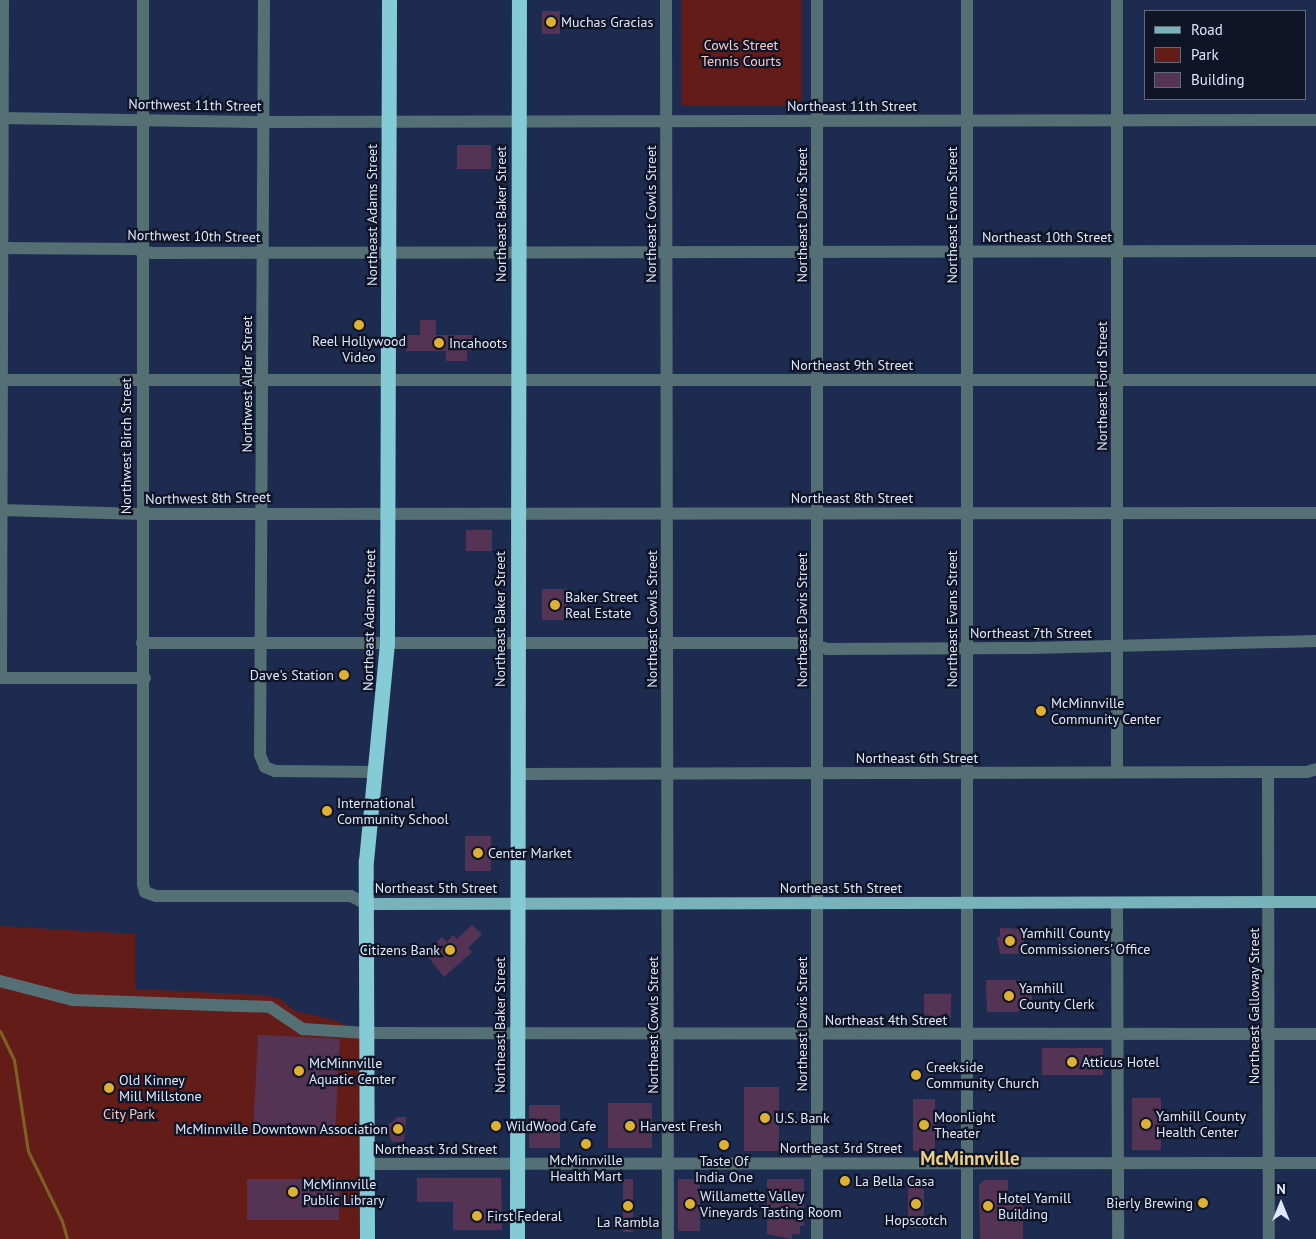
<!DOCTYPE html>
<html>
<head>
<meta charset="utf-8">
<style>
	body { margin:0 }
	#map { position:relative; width:1316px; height:1239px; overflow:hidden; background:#1e2b51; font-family:"PT Sans",sans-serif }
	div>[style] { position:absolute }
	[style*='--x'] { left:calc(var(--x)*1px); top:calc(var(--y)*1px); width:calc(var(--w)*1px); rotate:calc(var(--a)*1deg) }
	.green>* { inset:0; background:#641c18; transform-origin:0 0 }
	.stream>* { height:3px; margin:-1.5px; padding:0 1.5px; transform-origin:1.5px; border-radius:1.5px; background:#7c6322 }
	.building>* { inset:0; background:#535; transform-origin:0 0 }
	.minor>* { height:12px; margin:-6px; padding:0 6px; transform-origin:6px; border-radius:6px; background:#557074 }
	.major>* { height:12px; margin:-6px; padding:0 6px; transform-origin:6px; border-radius:6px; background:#78b2ba }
	.highway>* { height:15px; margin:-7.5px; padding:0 7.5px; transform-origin:7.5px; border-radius:7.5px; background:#85cbd6 }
	.dots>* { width:14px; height:14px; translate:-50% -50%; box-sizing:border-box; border:2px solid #0f1526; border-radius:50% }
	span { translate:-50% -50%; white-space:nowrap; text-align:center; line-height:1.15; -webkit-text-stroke:4.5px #0f1526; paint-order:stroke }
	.poi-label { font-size:14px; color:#dfe7fb }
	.left { translate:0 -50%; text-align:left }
	.right { translate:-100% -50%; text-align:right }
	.park-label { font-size:14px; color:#fbcac4 }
	.street-label { font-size:14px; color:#dfe7fb }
	.district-label { font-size:19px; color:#eecf84; font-weight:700 }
	.legend { position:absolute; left:1144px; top:10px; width:162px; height:90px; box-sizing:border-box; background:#0f1526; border:1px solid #62697b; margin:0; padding:6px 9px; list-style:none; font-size:15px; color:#dfe7fb }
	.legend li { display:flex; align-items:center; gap:10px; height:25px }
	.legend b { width:25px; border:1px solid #62697b }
	.north { position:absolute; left:1256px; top:1179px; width:50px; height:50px; -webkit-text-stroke:4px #0f1526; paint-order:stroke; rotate:0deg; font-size:14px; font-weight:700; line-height:20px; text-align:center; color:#dfe7fb }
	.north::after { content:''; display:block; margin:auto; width:18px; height:22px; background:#dfe7fb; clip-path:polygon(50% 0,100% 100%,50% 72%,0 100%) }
</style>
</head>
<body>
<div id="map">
	<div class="green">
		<div style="left:681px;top:0;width:120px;height:105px"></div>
		<div style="clip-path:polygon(0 926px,135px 934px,135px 989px,263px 995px,279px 998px,295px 1011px,331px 1019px,366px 1033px,367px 1239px,0 1239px)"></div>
	</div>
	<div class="stream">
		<div style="--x:0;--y:1031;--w:32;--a:64"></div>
		<div style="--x:14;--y:1060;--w:92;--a:81.3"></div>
		<div style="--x:28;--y:1151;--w:78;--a:64.1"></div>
		<div style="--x:62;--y:1221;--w:19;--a:74"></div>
	</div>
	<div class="building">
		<div style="left:542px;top:11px;width:18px;height:23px"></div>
		<div style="left:457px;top:145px;width:34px;height:24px"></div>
		<div style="clip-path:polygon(420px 320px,436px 320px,436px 335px,472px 335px,472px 351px,467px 351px,467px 361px,446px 361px,446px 351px,406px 351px,406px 335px,420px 335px)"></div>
		<div style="left:466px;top:530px;width:26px;height:21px"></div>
		<div style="left:542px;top:589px;width:25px;height:31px"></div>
		<div style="left:465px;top:836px;width:26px;height:35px"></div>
		<div style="clip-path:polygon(472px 925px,482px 934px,468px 948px,472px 952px,444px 977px,426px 954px,442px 937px,447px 942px,453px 935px,457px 939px)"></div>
		<div style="clip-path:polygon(1000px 928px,1024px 929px,1024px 954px,1000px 954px,997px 937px,1000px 937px)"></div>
		<div style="clip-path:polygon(986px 980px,1019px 980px,1019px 989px,1032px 989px,1032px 1003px,1019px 1003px,1019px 1012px,987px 1012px)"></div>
		<div style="left:924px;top:994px;width:27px;height:24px"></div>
		<div style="left:340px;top:1039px;width:93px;height:82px;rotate:93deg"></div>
		<div style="left:1103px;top:1048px;width:27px;height:61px;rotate:90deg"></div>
		<div style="left:744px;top:1087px;width:35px;height:64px"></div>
		<div style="left:1161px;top:1098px;width:52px;height:29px;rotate:90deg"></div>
		<div style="left:913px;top:1099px;width:22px;height:52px"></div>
		<div style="left:608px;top:1103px;width:44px;height:45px"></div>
		<div style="left:529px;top:1105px;width:31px;height:43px"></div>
		<div style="clip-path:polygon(398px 1117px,406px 1117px,404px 1142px,392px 1142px,389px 1134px,389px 1124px)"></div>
		<div style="clip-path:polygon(417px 1178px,501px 1178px,502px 1230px,453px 1230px,453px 1202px,417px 1202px)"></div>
		<div style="left:247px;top:1179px;width:92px;height:41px"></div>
		<div style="left:623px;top:1179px;width:10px;height:53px"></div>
		<div style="left:678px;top:1179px;width:22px;height:52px"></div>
		<div style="clip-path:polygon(767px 1179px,804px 1179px,804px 1226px,800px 1226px,800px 1234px,792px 1234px,792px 1239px,767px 1234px)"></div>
		<div style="left:908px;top:1179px;width:16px;height:49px"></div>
		<div style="clip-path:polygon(984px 1180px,1008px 1180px,1008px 1202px,1023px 1202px,1023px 1239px,980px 1239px,979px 1185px)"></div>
	</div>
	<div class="minor">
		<div style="--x:143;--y:0;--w:884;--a:90"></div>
		<div style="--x:143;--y:884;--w:8;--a:76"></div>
		<div style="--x:145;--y:892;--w:12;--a:20"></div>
		<div style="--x:156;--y:896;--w:195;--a:0"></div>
		<div style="--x:351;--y:896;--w:17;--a:28"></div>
		<div style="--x:264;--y:0;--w:755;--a:90.3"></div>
		<div style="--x:260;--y:755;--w:13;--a:67"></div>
		<div style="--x:265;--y:767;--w:11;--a:22"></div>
		<div style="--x:275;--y:771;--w:101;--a:0.6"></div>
		<div style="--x:666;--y:0;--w:1239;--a:89.91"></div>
		<div style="--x:817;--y:0;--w:1239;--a:90"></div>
		<div style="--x:967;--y:0;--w:1239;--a:90"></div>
		<div style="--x:1117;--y:0;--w:771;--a:90"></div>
		<div style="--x:0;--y:118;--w:264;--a:0.9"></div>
		<div style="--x:264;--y:122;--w:1052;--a:-0.11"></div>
		<div style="--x:0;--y:248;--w:135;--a:0.4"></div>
		<div style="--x:135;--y:249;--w:18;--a:13"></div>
		<div style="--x:153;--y:253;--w:1163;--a:-0.1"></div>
		<div style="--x:0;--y:380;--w:1316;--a:0"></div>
		<div style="--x:0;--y:510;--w:141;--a:1.6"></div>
		<div style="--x:141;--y:514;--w:1175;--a:-0.05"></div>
		<div style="--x:142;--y:643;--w:667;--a:0"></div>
		<div style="--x:809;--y:643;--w:19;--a:18"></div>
		<div style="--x:827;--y:649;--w:204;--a:-0.3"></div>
		<div style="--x:1031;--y:648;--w:285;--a:-1.4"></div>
		<div style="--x:0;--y:678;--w:145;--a:0"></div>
		<div style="--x:1;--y:678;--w:678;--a:-89.83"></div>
		<div style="--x:1268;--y:772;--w:467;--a:89.9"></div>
		<div style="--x:517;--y:774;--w:790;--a:-0.15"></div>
		<div style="--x:1307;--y:772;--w:9;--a:-18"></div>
		<div style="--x:1117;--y:903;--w:336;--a:89.8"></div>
		<div style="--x:0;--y:981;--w:75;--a:14.6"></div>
		<div style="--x:73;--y:1000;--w:197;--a:2"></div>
		<div style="--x:270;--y:1007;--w:40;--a:34"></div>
		<div style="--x:303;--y:1029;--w:63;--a:3.6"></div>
		<div style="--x:366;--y:1033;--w:950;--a:0.06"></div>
		<div style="--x:367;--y:1164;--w:949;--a:-0.06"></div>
	</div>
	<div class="major">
		<div style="--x:366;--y:904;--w:950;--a:-0.12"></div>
	</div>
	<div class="highway">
		<div style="--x:367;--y:1239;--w:378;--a:-90.2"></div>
		<div style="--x:366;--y:861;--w:218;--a:-84.5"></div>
		<div style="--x:387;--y:644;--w:644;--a:-89.82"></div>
		<div style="--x:517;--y:1239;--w:1239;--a:-89.91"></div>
	</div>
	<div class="dots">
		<div style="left:551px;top:22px;background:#deb133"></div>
		<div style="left:359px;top:325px;background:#deb133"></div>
		<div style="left:439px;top:343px;background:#deb133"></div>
		<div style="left:555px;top:605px;background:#deb133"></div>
		<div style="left:344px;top:675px;background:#deb133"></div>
		<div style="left:1041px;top:711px;background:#deb133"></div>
		<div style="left:327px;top:811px;background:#deb133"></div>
		<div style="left:478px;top:853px;background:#deb133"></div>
		<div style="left:1010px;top:941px;background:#deb133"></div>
		<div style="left:450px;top:950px;background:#deb133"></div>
		<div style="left:1009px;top:996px;background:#deb133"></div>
		<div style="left:1072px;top:1062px;background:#deb133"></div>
		<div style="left:299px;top:1071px;background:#deb133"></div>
		<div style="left:916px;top:1075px;background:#deb133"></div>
		<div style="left:109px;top:1088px;background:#deb133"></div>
		<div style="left:765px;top:1118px;background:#deb133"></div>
		<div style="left:1146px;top:1124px;background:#deb133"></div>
		<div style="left:924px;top:1125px;background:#deb133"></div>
		<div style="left:496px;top:1126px;background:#deb133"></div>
		<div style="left:630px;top:1126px;background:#deb133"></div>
		<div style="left:398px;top:1129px;background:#deb133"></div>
		<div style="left:586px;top:1144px;background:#deb133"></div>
		<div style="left:724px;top:1145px;background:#deb133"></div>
		<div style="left:845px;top:1181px;background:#deb133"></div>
		<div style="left:293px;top:1192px;background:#deb133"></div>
		<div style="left:1203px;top:1203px;background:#deb133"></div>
		<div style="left:690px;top:1204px;background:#deb133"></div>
		<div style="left:916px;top:1204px;background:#deb133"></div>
		<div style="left:628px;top:1206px;background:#deb133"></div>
		<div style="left:988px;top:1206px;background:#deb133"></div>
		<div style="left:477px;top:1216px;background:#deb133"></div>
	</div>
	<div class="poi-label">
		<span class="left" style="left:561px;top:22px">Muchas Gracias</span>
		<span style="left:359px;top:349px">Reel Hollywood<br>Video</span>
		<span class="left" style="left:449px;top:343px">Incahoots</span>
		<span class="left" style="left:565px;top:605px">Baker Street<br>Real Estate</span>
		<span class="right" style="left:334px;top:675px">Dave's Station</span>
		<span class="left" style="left:1051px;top:711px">McMinnville<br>Community Center</span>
		<span class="left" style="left:337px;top:811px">International<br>Community School</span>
		<span class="left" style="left:488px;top:853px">Center Market</span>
		<span class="left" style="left:1020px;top:941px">Yamhill County<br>Commissioners' Office</span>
		<span class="right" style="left:440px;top:950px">Citizens Bank</span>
		<span class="left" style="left:1019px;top:996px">Yamhill<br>County Clerk</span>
		<span class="left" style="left:1082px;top:1062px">Atticus Hotel</span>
		<span class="left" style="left:309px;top:1071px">McMinnville<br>Aquatic Center</span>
		<span class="left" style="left:926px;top:1075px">Creekside<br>Community Church</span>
		<span class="left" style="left:119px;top:1088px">Old Kinney<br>Mill Millstone</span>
		<span class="left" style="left:1156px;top:1124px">Yamhill County<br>Health Center</span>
		<span class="left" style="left:934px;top:1125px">Moonlight<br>Theater</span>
		<span class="left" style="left:775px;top:1118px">U.S. Bank</span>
		<span class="left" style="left:506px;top:1126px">WildWood Cafe</span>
		<span class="left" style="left:640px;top:1126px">Harvest Fresh</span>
		<span class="right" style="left:388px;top:1129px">McMinnville Downtown Association</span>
		<span style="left:586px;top:1168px">McMinnville<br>Health Mart</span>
		<span style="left:724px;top:1169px">Taste Of<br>India One</span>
		<span class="left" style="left:855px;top:1181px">La Bella Casa</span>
		<span class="left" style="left:303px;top:1192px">McMinnville<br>Public Library</span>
		<span class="left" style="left:700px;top:1204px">Willamette Valley<br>Vineyards Tasting Room</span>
		<span class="left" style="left:998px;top:1206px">Hotel Yamill<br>Building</span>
		<span class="right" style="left:1193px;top:1203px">Bierly Brewing</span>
		<span class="left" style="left:487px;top:1216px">First Federal</span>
		<span style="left:916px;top:1220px">Hopscotch</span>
		<span style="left:628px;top:1222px">La Rambla</span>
	</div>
	<div class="park-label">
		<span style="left:741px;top:53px">Cowls Street<br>Tennis Courts</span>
		<span style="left:129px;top:1114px">City Park</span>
	</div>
	<div class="street-label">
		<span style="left:195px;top:105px;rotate:1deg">Northwest 11th Street</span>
		<span style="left:852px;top:106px">Northeast 11th Street</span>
		<span style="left:501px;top:214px;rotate:-90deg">Northeast Baker Street</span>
		<span style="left:651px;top:214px;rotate:-90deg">Northeast Cowls Street</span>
		<span style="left:372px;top:215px;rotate:-90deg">Northeast Adams Street</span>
		<span style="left:802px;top:215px;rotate:-90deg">Northeast Davis Street</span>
		<span style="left:952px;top:215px;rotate:-90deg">Northeast Evans Street</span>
		<span style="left:194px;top:236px;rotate:1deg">Northwest 10th Street</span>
		<span style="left:1047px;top:237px">Northeast 10th Street</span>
		<span style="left:852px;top:365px">Northeast 9th Street</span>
		<span style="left:247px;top:384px;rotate:-90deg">Northwest Alder Street</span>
		<span style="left:1102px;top:386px;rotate:-90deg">Northeast Ford Street</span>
		<span style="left:126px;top:446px;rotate:-90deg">Northwest Birch Street</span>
		<span style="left:208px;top:498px;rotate:-1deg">Northwest 8th Street</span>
		<span style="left:852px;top:498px">Northeast 8th Street</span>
		<span style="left:500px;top:619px;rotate:-90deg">Northeast Baker Street</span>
		<span style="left:652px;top:619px;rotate:-90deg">Northeast Cowls Street</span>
		<span style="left:952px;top:619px;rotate:-90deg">Northeast Evans Street</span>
		<span style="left:369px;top:620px;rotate:-89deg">Northeast Adams Street</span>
		<span style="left:802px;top:620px;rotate:-90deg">Northeast Davis Street</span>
		<span style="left:1031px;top:633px">Northeast 7th Street</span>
		<span style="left:917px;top:758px">Northeast 6th Street</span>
		<span style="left:436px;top:888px">Northeast 5th Street</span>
		<span style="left:841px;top:888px">Northeast 5th Street</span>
		<span style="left:1254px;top:1006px;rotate:-90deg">Northeast Galloway Street</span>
		<span style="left:886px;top:1020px">Northeast 4th Street</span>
		<span style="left:802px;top:1024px;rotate:-90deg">Northeast Davis Street</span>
		<span style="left:500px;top:1025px;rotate:-90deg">Northeast Baker Street</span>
		<span style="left:653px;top:1025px;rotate:-90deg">Northeast Cowls Street</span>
		<span style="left:841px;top:1148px">Northeast 3rd Street</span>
		<span style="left:436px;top:1149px">Northeast 3rd Street</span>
	</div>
	<div class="district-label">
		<span style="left:970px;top:1159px">McMinnville</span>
	</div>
	<ul class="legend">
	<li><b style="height:6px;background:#78b2ba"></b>Road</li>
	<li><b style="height:14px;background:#641c18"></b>Park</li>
	<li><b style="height:14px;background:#535"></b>Building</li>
	</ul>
	<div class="north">N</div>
</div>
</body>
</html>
